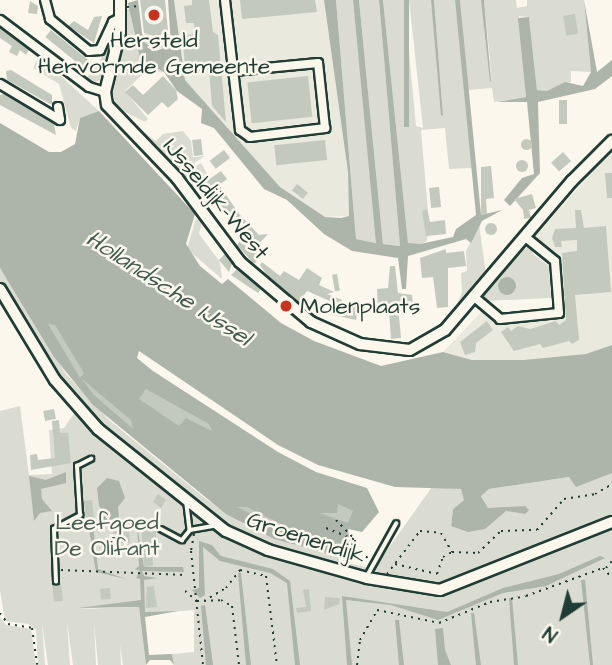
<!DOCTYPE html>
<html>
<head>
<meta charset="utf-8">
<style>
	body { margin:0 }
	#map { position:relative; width:612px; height:665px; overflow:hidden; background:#fbf7ec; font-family:"Architects Daughter",sans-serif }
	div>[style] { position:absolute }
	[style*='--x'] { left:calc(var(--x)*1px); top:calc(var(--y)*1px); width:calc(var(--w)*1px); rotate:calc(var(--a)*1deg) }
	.built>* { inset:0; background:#eae9de }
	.green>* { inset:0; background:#dbdcd1 }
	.water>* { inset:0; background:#adb4aa; transform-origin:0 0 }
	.round { border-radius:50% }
	.building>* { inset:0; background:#c4c9be; transform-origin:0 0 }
	.path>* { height:2px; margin-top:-1px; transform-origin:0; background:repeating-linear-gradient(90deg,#1f3d34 0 2px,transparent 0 7px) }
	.roads { filter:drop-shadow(2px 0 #1f3d34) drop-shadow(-2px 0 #1f3d34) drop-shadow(0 2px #1f3d34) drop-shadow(0 -2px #1f3d34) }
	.service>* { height:3.5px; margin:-1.75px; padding:0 1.75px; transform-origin:1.75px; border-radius:1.75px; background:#fbf7ec }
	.minor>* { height:8px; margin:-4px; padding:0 4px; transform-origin:4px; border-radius:4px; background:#fbf7ec }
	.tertiary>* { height:10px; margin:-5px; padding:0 5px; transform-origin:5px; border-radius:5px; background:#fbf7ec }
	.dots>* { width:19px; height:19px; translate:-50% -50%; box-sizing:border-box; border:4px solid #fbf7ec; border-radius:50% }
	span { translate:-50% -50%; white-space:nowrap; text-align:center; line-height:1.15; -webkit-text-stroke:5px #fbf7ec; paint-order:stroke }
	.poi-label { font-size:23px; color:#1f3d34 }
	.left { translate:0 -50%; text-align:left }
	.street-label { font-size:23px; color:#1f3d34 }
	.park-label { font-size:23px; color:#455d53 }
	.water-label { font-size:24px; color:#425b52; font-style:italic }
	.north { position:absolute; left:528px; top:581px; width:70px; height:70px; -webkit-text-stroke:5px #fbf7ec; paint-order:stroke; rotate:215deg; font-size:19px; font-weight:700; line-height:28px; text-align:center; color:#1f3d34 }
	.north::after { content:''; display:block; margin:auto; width:24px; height:32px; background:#1f3d34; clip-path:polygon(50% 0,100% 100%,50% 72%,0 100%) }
</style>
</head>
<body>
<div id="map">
	<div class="built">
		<div style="clip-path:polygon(174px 0,324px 0,348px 172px,349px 216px,325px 217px,280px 187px,185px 80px)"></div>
		<div style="clip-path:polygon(612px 150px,612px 357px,499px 367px,443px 352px,487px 306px,500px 318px,559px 308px,556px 261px,530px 242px)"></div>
	</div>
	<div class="green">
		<div style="clip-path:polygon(336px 0,353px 0,377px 243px,356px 239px)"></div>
		<div style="clip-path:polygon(359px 0,379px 0,400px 246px,383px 244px)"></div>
		<div style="clip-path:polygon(383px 0,404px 0,416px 126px,423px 128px,409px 0,431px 0,443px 116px,434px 0,455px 0,473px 168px,449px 169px,445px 128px,421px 130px,429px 223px,427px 241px,421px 244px,408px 244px)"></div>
		<div style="clip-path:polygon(460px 0,481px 0,492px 81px,484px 0,516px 0,517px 8px,527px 6px,527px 0,584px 0,591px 72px,571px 71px,571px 82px,547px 91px,537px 90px,529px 17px,519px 16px,526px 97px,494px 102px,492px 88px,468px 90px)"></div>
		<div style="clip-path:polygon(125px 9px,130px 9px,137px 48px,164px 72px,144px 73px,125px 91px,148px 119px,145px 122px,117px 108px,112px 97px,125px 37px)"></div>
		<div style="clip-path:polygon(115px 26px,100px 80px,91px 84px,85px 80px,99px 63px)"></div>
		<div style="clip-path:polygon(148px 34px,153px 41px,172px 34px,171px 45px,152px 51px,143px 41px,142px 35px)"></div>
		<div style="clip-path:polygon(39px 56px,99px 111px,80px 118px,76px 131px,71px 128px,59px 84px,33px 68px)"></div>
		<div style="clip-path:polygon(122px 116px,156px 141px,163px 134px,183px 131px,191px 141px,193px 157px,205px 156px,191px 165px,187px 183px)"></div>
		<div style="clip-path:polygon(201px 163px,209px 177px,192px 190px,193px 168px)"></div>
		<div style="clip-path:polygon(196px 218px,202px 222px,199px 234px,220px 262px,222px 279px,187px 249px)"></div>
		<div style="clip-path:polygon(479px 224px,486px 274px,454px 313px,462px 292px,461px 273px,467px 271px,466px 251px)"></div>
		<div style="clip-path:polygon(531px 246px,533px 254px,549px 266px,551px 298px,485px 301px,481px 293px,517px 252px)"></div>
		<div style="clip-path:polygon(0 268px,66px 374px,109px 420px,206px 499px,250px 528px,338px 556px,350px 548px,351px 540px,358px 551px,343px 562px,366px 567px,365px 572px,285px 553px,233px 533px,111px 438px,44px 356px,0 283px)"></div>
		<div style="clip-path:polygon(20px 406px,29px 475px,52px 474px,49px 430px,64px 428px,75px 412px,190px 509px,295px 565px,428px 595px,455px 591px,612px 525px,612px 665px,174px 665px,172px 654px,194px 652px,194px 610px,145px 614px,143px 604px,78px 609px,139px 607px,146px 665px,123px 665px,120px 645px,121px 665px,98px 665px,94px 623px,96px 665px,73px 665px,67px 621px,70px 665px,48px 665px,42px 623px,45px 665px,38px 665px,36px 630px,28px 624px,5px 621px,0 590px,0 411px)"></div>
		<div style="clip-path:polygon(612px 472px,612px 519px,439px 588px,370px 574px,432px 487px,461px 489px,465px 493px,464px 500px,453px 509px,451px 526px,506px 511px,525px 514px,525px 506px,488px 509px,481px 495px,489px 489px,569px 477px,585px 483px)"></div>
		<div style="clip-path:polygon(0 617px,6px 625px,31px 629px,36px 665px,0 665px)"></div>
	</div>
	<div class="water">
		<div style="clip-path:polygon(138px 0,143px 41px,156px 51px,171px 45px,168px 0,174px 0,185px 80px,280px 187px,325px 217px,341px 218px,349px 216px,348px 172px,324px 0,336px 0,356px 239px,376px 243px,353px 0,359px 0,383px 244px,400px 246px,379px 0,383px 0,408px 243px,420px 244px,453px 237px,456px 229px,476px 215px,455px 0,460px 0,481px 215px,502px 210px,482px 221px,471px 243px,466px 239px,408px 256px,406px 289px,402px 289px,398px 258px,352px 251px,324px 234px,287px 200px,264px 189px,214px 128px,201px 123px,202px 109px,177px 91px,164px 72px,140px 58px,128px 3px)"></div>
		<div style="left:404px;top:0;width:5px;height:127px"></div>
		<div style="clip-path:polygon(431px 0,434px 0,443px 116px,441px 115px)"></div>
		<div style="clip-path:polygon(481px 0,484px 0,491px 82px,490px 81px)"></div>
		<div style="clip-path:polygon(584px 0,597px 72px,612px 60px,612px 76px,595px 89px,538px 102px,540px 173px,510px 206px,504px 200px,522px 178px,534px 174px,527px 102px,497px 102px,526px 97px,518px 18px,529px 17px,537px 90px,547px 91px,565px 82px,583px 86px,591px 72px)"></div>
		<div style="clip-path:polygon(99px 111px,195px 214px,186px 244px,200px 266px,222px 284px,228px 279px,281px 323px,314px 341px,381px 366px,443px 352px,472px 360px,524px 360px,586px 354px,612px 345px,612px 473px,576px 487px,569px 477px,489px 489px,481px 496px,488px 508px,525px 506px,529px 510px,525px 514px,506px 511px,485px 529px,468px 532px,451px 526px,453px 509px,464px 500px,461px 489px,395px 487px,318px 465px,278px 445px,139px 351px,137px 358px,153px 371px,278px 452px,316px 472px,367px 488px,379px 512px,362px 532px,348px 529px,350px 548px,338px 556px,274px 539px,226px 514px,93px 405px,54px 357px,0 268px,0 123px,49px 152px,61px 152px,75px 144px,80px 118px)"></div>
		<div class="round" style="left:498px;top:277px;width:18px;height:18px"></div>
		<div style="clip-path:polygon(66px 472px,66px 483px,41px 489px,42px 499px,52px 511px,40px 513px,34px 521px,29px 476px,46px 480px)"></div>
		<div style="clip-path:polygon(107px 478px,119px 481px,125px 498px,118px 507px,119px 518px,101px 522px,105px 513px,99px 506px,97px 488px)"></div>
		<div style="clip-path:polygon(88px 523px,93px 525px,98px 569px,126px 579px,96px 572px)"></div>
		<div style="clip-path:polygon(137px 525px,144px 567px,183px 567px,184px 572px,142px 571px,144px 576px,158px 578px,144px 580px,145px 612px,178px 611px,145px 617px,149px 655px,172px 654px,174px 665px,170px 660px,150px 660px,146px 665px,139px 607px,78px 608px,141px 600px,140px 579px,136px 578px,140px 571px,135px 569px,139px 566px)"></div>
		<div style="clip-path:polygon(199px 541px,212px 545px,221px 556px,273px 569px,290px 581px,300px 665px,295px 665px,287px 583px,270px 573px,220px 561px,203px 547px,205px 595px,200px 598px,192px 590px,199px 588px)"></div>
		<div style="clip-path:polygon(600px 556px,605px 558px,546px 586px,503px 593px,438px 620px,391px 605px,346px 600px,352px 665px,347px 665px,342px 596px,447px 612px,503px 588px,559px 574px)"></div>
		<div style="clip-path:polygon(238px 573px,241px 573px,251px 665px,246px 665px)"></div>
		<div style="clip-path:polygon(581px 580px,585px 580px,593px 665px,590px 665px)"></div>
		<div style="clip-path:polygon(509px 598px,512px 598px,518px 665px,514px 665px)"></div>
		<div style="clip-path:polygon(205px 605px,213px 665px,206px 665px,201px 606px)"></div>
		<div style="clip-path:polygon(471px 613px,474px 613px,481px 665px,476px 665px)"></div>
		<div style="clip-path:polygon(395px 620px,399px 620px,404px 665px,399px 665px)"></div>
		<div style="clip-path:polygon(443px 628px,445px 650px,451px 665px,438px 665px,435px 629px)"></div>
	</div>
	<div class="building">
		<div style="clip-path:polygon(140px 0,165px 0,168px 31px,162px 31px,160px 38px,144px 33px)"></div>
		<div style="clip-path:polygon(192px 0,209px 0,213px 32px,218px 35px,226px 122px,212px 106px,209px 70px,186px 75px,182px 36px,195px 34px,194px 23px,186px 23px,184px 6px,192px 5px)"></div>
		<div style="clip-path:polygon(240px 0,315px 0,317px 12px,242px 19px)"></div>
		<div style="clip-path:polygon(30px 1px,38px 6px,37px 14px,28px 13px)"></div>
		<div style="left:575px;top:14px;width:20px;height:12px;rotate:81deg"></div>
		<div style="clip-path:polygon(102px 16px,94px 43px,68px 26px,74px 21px,88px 30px,94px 17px)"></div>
		<div style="clip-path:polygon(0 28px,29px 50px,26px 55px,20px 50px,17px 56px,9px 52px,12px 46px,0 38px)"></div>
		<div style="left:51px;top:30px;width:53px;height:9px;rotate:39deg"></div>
		<div style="clip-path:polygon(11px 70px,52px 95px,52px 105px,7px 80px,6px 71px)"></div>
		<div style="clip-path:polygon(163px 76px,176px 90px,178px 99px,168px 108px,162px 102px,148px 115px,125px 92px,133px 85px,143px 95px)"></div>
		<div style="left:308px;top:76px;width:41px;height:61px;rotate:84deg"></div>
		<div style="clip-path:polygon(5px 94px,54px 124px,56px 135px,0 105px,0 95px)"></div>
		<div style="left:559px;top:100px;width:8px;height:24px"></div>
		<div class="round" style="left:520.5px;top:138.5px;width:11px;height:11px"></div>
		<div style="left:201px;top:139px;width:16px;height:9px;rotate:83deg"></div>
		<div style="left:325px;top:140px;width:20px;height:51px;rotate:84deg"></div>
		<div style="left:224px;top:150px;width:10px;height:18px;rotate:53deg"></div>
		<div style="left:563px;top:152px;width:12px;height:16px;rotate:48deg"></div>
		<div class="round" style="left:516px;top:160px;width:12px;height:12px"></div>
		<div style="clip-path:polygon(491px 166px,494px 198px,486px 199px,487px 214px,481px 215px,481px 167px)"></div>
		<div style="clip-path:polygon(221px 171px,227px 179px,219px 185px,240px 215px,259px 235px,268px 234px,256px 247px,264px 254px,254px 264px,237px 245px,246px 233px,217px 201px,221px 198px,215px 189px,205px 196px,198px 187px)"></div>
		<div style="clip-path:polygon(605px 173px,612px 173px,612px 198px,607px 198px)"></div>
		<div style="left:297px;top:184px;width:14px;height:8px;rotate:39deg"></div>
		<div style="left:439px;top:187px;width:20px;height:10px;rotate:84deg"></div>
		<div style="clip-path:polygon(532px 194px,536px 208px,529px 210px,531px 218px,524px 219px,523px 210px,514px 199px)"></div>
		<div style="clip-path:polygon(427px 209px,430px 222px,445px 220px,446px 234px,426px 236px,422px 211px)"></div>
		<div style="clip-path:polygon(575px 210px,581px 210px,584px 228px,606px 226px,611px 292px,575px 295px,579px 340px,572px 344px,569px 341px,543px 348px,540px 344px,514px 351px,501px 332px,508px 327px,511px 331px,518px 326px,530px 329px,556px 321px,559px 325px,566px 320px,562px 253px,577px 251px,577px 240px,561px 241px,562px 247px,555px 247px,552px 238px,555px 229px,576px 228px)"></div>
		<div class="round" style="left:485px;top:223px;width:12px;height:12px"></div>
		<div style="clip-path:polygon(446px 249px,446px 253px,464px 251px,466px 266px,448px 268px,448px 307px,437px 308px,433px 277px,422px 278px,420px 258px)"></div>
		<div style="clip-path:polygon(225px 254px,232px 264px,229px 272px,219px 260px)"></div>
		<div style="clip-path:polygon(262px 262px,280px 276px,284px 271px,299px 280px,307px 268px,322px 278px,319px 285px,334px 292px,327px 294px,342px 300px,336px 315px,351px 304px,359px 306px,356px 320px,329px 314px,334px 303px,307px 291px,299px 302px,267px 275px,260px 265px)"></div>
		<div style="clip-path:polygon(390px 266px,395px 266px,398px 293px,412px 295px,413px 304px,398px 306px,401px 338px,391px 339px,389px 312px,378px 312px,377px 289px,388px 288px)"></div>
		<div style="clip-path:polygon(237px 269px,261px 289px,258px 293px,231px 275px)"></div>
		<div style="left:337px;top:274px;width:17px;height:5px;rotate:80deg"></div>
		<div style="clip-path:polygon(487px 321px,493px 330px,476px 343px,475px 352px,465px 355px,460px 342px)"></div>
		<div style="clip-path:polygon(48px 324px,55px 325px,84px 373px,80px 378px)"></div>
		<div style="clip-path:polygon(82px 379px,131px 420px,133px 429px,93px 394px)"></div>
		<div style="clip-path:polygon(146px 389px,209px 424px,212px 431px,186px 418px,179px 426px,139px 399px)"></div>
		<div style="left:54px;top:409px;width:10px;height:11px;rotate:79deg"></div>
		<div style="clip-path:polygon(59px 420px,60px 433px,68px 433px,71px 463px,31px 470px,30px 455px,37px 454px,38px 460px,55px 458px,52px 421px)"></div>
		<div style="clip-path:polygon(158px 494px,166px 500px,161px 508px,153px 502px)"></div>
		<div style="left:92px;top:500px;width:18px;height:8px;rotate:84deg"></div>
		<div style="clip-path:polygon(338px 504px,353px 511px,348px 523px,319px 513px,337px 513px)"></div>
		<div style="clip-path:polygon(237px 507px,247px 507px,298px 532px,275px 526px)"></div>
		<div style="clip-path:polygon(156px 521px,156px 537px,151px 538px,153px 566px,144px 567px,141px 522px)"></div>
		<div style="left:129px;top:530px;width:13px;height:16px;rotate:86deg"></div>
		<div style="clip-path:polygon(308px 539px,330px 539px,336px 545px,329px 546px)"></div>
		<div style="left:61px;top:583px;width:18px;height:9px;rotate:84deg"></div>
		<div style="clip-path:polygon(154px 586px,157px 607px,146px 608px,147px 587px)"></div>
		<div style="left:110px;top:588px;width:11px;height:10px;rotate:85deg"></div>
		<div style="clip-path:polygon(309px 589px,311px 611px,297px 613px,296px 608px,306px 607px,303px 590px)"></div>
		<div style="clip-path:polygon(325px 597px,340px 598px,339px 604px,324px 610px)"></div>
	</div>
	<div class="path">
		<div style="--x:127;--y:7;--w:13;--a:-4"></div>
		<div style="--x:336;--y:520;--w:28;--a:46"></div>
		<div style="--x:326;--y:528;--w:31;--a:22"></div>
		<div style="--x:355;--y:540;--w:8;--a:90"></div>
		<div style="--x:355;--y:548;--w:18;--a:38"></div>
		<div style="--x:194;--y:534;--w:17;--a:100"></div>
		<div style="--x:191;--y:551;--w:115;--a:84"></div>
		<div style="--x:395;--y:564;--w:43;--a:13.4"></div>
		<div style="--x:437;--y:574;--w:18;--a:-71"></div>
		<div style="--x:443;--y:557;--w:10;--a:-29"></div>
		<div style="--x:606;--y:568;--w:9;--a:-49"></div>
		<div style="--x:61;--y:570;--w:125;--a:2.3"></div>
		<div style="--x:387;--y:574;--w:54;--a:-52.5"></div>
		<div style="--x:420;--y:531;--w:21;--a:5"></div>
		<div style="--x:441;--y:533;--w:22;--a:60"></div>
		<div style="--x:452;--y:552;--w:26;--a:2"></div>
		<div style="--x:478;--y:553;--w:32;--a:-44"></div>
		<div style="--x:501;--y:531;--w:36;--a:-2"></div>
		<div style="--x:537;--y:530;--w:41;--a:-48.9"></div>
		<div style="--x:564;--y:499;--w:31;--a:-9"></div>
		<div style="--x:595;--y:494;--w:20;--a:-30"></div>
		<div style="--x:185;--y:591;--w:16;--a:40"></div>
		<div style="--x:197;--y:601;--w:24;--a:-2"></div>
		<div style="--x:221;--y:600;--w:13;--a:29"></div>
		<div style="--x:232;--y:606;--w:59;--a:83.2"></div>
		<div style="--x:204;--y:601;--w:26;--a:-31"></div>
		<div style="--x:226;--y:588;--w:23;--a:-52"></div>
		<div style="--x:240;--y:570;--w:27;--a:13"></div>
		<div style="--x:266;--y:576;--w:90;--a:83"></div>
		<div style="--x:0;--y:613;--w:14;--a:54"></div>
		<div style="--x:8;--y:624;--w:24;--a:9"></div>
		<div style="--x:32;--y:628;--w:37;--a:82"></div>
		<div style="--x:357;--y:665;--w:25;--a:-83"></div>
		<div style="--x:360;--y:640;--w:34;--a:-60"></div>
		<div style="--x:377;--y:610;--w:63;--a:11.8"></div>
		<div style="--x:439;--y:623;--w:55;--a:-22.4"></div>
		<div style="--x:490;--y:602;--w:36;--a:-9"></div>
		<div style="--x:526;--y:596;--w:82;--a:-20"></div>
		<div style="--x:603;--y:568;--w:13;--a:48"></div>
	</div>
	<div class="roads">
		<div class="service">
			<div style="--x:187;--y:505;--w:25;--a:83"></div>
			<div style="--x:161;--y:529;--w:24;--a:28"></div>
			<div style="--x:182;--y:540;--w:13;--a:-51"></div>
			<div style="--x:190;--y:530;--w:23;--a:-10"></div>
			<div style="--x:367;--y:576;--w:60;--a:-60.9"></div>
			<div style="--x:56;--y:582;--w:53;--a:-92.2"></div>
			<div style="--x:54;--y:529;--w:30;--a:-28"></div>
			<div style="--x:80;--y:515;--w:49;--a:-93.5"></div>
			<div style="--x:77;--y:466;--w:16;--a:-27"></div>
		</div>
		<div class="minor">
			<div style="--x:45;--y:0;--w:20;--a:75"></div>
			<div style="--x:50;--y:19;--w:50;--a:39.4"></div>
			<div style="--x:89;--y:51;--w:11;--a:-5"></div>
			<div style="--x:100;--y:50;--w:31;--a:-65"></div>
			<div style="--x:113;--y:22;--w:8;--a:-30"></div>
			<div style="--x:225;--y:0;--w:131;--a:83.4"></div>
			<div style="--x:240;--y:130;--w:12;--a:35"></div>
			<div style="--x:250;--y:137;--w:76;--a:-6.8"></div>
			<div style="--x:325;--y:128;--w:65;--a:-96.1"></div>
			<div style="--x:318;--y:63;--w:84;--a:174.6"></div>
			<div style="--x:0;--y:20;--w:111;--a:37"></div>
			<div style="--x:89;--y:87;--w:17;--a:17"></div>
			<div style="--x:0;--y:84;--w:70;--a:31"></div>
			<div style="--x:58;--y:107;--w:13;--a:81"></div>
			<div style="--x:473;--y:296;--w:35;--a:40"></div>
			<div style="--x:500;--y:319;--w:59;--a:-5.8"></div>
			<div style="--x:559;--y:313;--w:52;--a:-94.4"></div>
			<div style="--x:555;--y:261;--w:36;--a:-141"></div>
		</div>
		<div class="tertiary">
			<div style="--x:120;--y:0;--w:32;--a:90"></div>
			<div style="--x:120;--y:32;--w:62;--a:104"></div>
			<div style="--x:105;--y:92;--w:13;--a:81"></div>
			<div style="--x:107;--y:105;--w:101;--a:46.2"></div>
			<div style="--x:177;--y:178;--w:105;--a:53.1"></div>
			<div style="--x:240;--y:262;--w:93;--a:40.2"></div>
			<div style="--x:311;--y:322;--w:54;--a:24.2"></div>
			<div style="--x:360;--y:344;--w:50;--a:6.8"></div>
			<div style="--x:410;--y:350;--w:40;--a:-29.7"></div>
			<div style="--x:445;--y:330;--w:196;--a:-49.6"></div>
			<div style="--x:572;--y:181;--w:57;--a:-45"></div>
			<div style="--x:0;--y:289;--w:106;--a:58.9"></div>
			<div style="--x:55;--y:380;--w:65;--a:48.7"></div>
			<div style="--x:98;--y:429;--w:164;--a:38.6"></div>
			<div style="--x:226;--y:531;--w:46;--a:24.3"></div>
			<div style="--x:268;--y:550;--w:103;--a:15.8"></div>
			<div style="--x:367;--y:578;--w:74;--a:9.3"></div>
			<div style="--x:440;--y:590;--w:185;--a:-21.6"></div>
		</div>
	</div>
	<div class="dots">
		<div style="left:154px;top:15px;background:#c8321e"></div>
		<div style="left:286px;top:306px;background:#c8321e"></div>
	</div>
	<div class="poi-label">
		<span style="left:154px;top:53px">Hersteld<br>Hervormde Gemeente</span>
		<span class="left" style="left:300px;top:306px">Molenplaats</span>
	</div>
	<div class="street-label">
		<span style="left:216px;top:199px;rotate:50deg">IJsseldijk-West</span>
		<span style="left:306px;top:538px;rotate:18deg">Groenendijk</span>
	</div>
	<div class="park-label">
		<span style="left:107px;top:535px">Leefgoed<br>De Olifant</span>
	</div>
	<div class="water-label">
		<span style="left:168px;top:289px;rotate:33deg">Hollandsche IJssel</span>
	</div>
	<div class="north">N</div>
</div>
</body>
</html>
